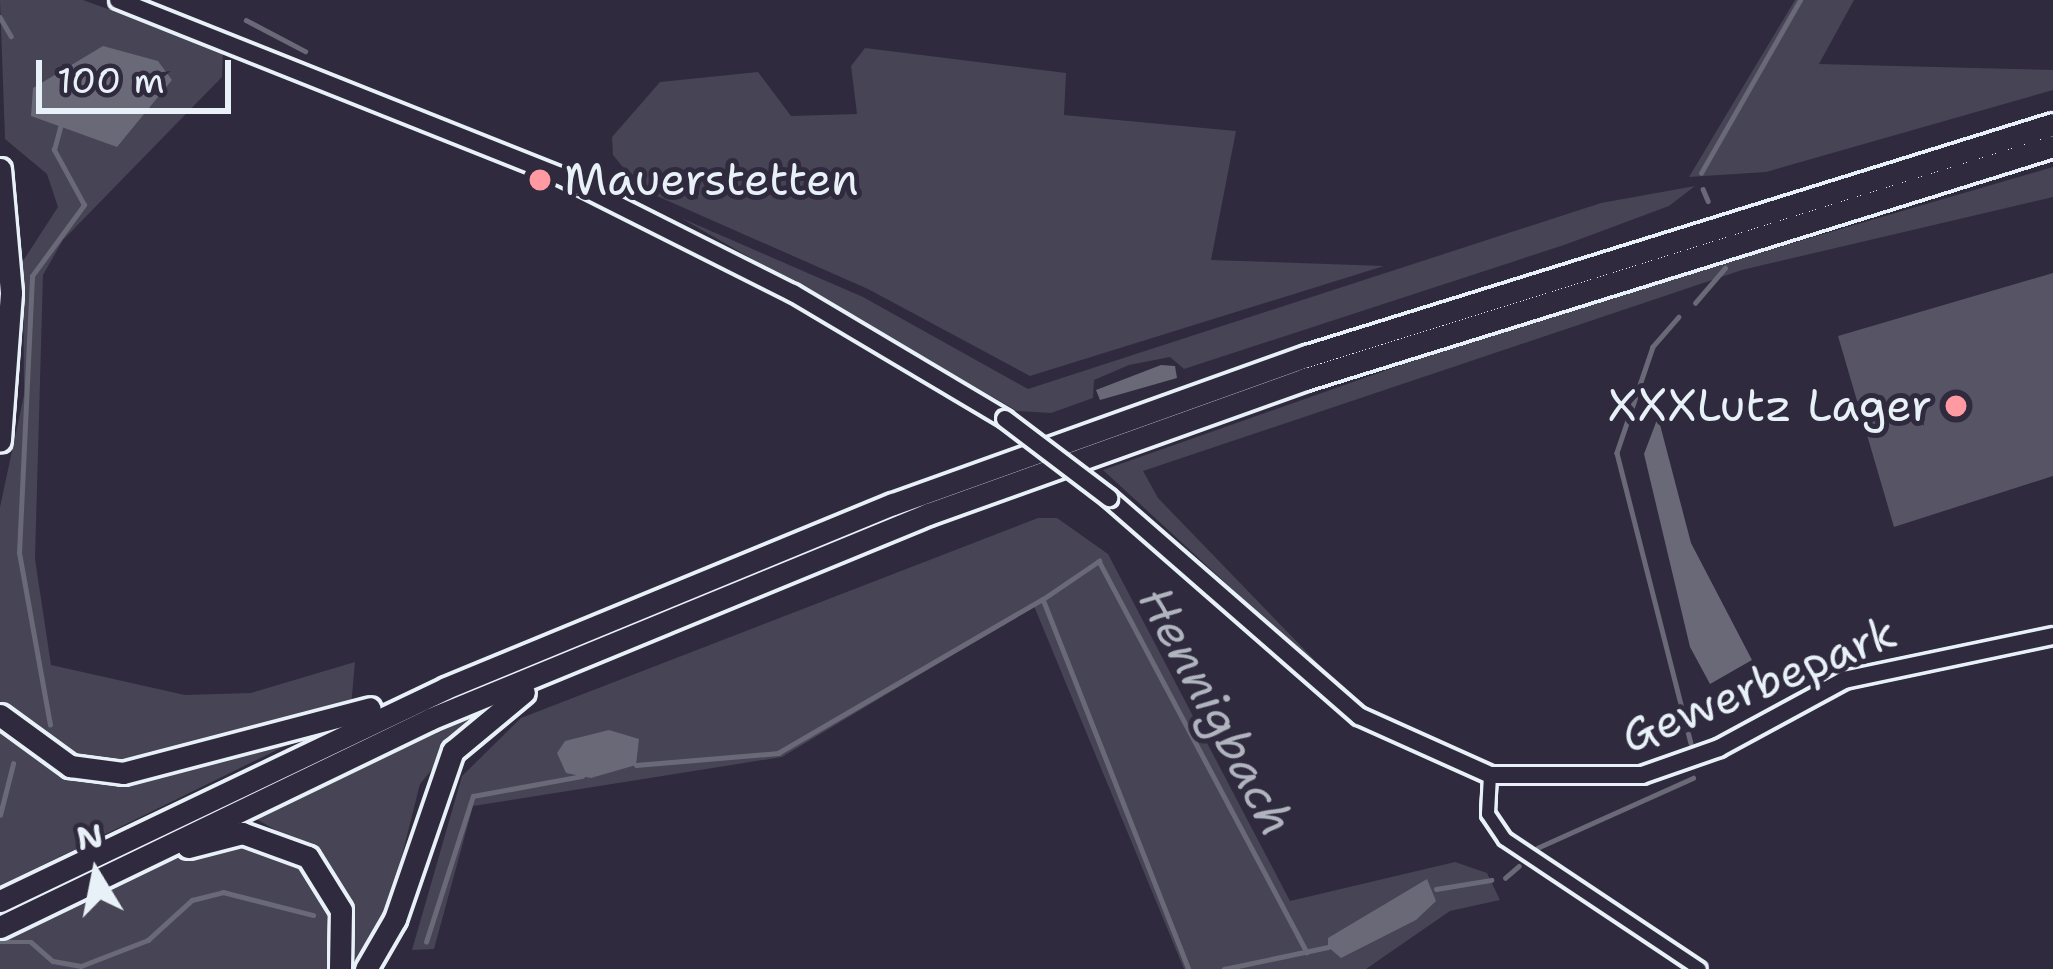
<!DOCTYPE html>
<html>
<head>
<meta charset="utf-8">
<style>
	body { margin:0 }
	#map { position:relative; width:2053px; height:969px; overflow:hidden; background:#2f2a3d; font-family:"Shantell Sans",sans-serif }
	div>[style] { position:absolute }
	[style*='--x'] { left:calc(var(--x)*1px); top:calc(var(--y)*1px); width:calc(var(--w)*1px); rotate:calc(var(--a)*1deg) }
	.green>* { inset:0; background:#464455 }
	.water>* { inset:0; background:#696978 }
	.stream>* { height:4.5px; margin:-2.25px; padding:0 2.25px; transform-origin:2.25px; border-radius:2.25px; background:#696978 }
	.building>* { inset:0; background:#575565 }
	.roads { filter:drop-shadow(3px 0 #e8f1f8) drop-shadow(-3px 0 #e8f1f8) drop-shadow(0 3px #e8f1f8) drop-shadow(0 -3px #e8f1f8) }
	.street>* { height:12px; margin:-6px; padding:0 6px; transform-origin:6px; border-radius:6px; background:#2f2a3d }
	.secondary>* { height:16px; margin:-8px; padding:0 8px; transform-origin:8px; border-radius:8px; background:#2f2a3d }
	.highway>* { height:21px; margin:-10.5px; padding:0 10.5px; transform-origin:10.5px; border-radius:10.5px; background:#2f2a3d }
	.bridges { filter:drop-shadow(3px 0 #e8f1f8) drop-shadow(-3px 0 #e8f1f8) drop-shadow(0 3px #e8f1f8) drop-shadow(0 -3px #e8f1f8) }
	.secondary-bridge>* { height:16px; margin:-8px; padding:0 8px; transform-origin:8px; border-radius:8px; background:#2f2a3d }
	.dots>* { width:33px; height:33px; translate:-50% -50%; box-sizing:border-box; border:6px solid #2f2a3d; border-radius:50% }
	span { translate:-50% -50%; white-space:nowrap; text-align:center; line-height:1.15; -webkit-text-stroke:10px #2f2a3d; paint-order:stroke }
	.poi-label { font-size:45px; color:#e8f1f8 }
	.left { translate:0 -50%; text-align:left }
	.right { translate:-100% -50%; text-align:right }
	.street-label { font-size:45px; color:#e8f1f8 }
	.water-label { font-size:48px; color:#afb4be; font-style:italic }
	.north { position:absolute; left:36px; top:813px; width:120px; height:120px; -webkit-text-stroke:9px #2f2a3d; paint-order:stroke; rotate:350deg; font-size:33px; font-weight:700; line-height:48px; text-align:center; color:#e8f1f8 }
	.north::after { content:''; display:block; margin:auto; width:42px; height:54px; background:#e8f1f8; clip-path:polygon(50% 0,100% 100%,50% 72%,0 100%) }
	.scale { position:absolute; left:36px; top:60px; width:195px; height:54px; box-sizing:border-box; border:6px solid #e8f1f8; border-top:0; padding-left:15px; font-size:36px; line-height:42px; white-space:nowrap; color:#e8f1f8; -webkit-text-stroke:9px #2f2a3d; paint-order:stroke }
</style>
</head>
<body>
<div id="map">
	<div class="green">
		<div style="clip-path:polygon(0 0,83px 0,223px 51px,222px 77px,63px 240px,43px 275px,35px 559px,51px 665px,185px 695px,251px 693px,355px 662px,351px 707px,103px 766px,61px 755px,0 701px,0 507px,24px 395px,23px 261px,58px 207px,47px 174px,5px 139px)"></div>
		<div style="clip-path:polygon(1795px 0,1854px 0,1819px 64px,2053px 70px,2053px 90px,1766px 172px,1689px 177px)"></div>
		<div style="clip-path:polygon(865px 48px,1066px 73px,1064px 115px,1236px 131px,1211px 260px,1384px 266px,1030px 376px,868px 289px,641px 189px,613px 155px,612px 137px,660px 82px,758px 72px,791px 116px,857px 114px,851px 66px)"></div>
		<div style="clip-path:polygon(2053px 167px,2053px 197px,1742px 270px,1143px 471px,1158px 498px,1356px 703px,1103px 470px,1529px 320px)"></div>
		<div style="clip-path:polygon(1695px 186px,1669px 206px,1567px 244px,1184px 369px,1170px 357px,1129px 365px,1094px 380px,1093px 398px,1051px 413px,1017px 411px,681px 218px,863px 297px,1028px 389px,1601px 203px)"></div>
		<div style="clip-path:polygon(1038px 518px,1057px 518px,1108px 554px,1290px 901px,1455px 862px,1487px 873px,1500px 900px,1450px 911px,1366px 969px,1184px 969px,1034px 606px,782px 757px,473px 806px,434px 949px,412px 950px,462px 776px,521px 718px)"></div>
		<div style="clip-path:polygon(483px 707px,420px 784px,389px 907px,354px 969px,342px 969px,349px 915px,339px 884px,319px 856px,248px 814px)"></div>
		<div style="clip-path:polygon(0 726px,59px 767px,141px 779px,289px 744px,0 886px)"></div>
		<div style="clip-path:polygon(244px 837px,297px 853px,334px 902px,330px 969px,0 969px,0 943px,208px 841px)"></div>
	</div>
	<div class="water">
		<div style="clip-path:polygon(103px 46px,158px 61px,172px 80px,117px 147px,31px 116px,33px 88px)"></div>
		<div style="clip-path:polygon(1161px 365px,1175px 366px,1177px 378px,1100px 400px,1096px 390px)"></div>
		<div style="clip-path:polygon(1658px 417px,1691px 543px,1752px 660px,1710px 684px,1690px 647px,1644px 454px)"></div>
		<div style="clip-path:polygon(609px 730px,639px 739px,636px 765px,591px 778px,566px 773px,557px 753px,565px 741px)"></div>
		<div style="clip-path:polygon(1427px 879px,1436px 901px,1416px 920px,1341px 958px,1328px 947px,1328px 938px)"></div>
	</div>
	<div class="stream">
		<div style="--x:0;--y:17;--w:22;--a:60"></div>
		<div style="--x:246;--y:20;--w:67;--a:27.7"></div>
		<div style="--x:1701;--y:173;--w:199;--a:-60.2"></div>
		<div style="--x:1703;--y:189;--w:13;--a:67"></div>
		<div style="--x:1695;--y:303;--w:46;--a:-49.4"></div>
		<div style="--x:1679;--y:317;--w:40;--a:131"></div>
		<div style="--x:1653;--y:347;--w:112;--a:108.8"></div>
		<div style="--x:1617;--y:453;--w:299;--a:75.7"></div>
		<div style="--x:1043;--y:599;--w:68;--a:-34.2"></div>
		<div style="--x:1099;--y:561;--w:443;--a:62"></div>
		<div style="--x:50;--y:725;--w:175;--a:-100.2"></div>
		<div style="--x:19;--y:553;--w:277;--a:-87.3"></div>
		<div style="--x:32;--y:276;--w:88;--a:-53.8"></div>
		<div style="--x:84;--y:205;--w:63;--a:-118.6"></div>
		<div style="--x:54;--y:150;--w:27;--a:-75"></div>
		<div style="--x:636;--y:765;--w:143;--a:-4.8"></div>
		<div style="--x:778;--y:753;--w:306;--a:-30.2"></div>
		<div style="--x:1043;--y:599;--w:398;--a:68.5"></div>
		<div style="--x:0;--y:815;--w:53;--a:-75.7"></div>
		<div style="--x:1537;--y:848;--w:171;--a:-24.2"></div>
		<div style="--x:1505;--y:878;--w:18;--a:-41"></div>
		<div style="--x:1436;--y:889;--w:56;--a:-9.3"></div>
		<div style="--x:0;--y:942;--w:31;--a:0"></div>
		<div style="--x:31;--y:942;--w:29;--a:41"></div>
		<div style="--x:53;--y:961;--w:28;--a:10"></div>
		<div style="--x:81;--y:966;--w:72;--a:-21.2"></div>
		<div style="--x:148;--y:940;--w:59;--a:-42.3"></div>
		<div style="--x:192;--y:900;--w:32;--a:-14"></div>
		<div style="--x:223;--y:892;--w:93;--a:14.3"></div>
		<div style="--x:426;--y:942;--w:153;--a:-72.2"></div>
		<div style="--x:473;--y:796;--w:111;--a:-10.4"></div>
		<div style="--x:1224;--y:969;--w:106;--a:-11.9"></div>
	</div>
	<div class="building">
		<div style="clip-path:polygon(2053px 273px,2053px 476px,1894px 527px,1838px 336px)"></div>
	</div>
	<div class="roads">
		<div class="street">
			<div style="--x:1490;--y:775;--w:39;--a:93"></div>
			<div style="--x:1488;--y:814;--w:30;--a:56"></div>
			<div style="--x:1505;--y:839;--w:234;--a:33.7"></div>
		</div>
		<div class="secondary">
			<div style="--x:118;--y:0;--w:476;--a:21.7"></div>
			<div style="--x:560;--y:176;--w:261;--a:26.7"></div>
			<div style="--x:793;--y:293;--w:247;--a:30.7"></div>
			<div style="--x:1109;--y:498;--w:332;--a:41.1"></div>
			<div style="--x:1359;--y:716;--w:144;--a:24.2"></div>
			<div style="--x:1490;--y:775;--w:152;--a:0"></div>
			<div style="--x:1642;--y:775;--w:82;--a:-19.3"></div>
			<div style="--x:1719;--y:748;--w:142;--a:-28.5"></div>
			<div style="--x:1844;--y:680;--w:214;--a:-11.9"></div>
		</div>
		<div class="highway">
			<div style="--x:0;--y:169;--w:124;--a:84.9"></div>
			<div style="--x:11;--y:293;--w:148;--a:94.3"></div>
			<div style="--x:0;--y:715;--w:87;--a:36.1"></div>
			<div style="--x:70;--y:766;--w:53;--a:7.5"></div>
			<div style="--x:123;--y:773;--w:255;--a:-14.7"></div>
			<div style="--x:188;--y:847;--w:56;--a:-14.5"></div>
			<div style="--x:242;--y:833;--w:70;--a:20"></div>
			<div style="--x:308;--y:857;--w:62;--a:58.1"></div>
			<div style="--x:341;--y:910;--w:59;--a:91"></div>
			<div style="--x:0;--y:901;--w:494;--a:-25.5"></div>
			<div style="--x:446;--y:688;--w:483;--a:-22.4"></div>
			<div style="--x:893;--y:504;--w:440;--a:-19.7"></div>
			<div style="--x:1307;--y:356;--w:781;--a:-17.28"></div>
			<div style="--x:0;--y:927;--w:478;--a:-25.8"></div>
			<div style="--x:430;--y:719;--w:539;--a:-22.37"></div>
			<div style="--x:928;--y:514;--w:400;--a:-19.7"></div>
			<div style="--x:1305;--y:379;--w:783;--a:-17.3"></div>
			<div style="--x:366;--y:969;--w:58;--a:-59.9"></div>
			<div style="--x:395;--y:919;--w:178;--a:-71"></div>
			<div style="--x:453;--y:751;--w:92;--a:-39.7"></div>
		</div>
	</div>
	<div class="bridges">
		<div class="secondary-bridge">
			<div style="--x:1005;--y:419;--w:131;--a:37.2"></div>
		</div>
	</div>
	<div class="dots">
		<div style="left:540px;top:180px;background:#ff9aa2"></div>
		<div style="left:1956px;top:406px;background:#ff9aa2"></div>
	</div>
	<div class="poi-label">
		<span class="left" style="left:564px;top:180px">Mauerstetten</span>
		<span class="right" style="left:1932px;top:406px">XXXLutz Lager</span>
	</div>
	<div class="street-label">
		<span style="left:1759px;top:685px;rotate:-22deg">Gewerbepark</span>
	</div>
	<div class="water-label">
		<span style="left:1216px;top:711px;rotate:62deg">Hennigbach</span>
	</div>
	<div class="north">N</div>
	<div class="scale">100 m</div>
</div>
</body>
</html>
